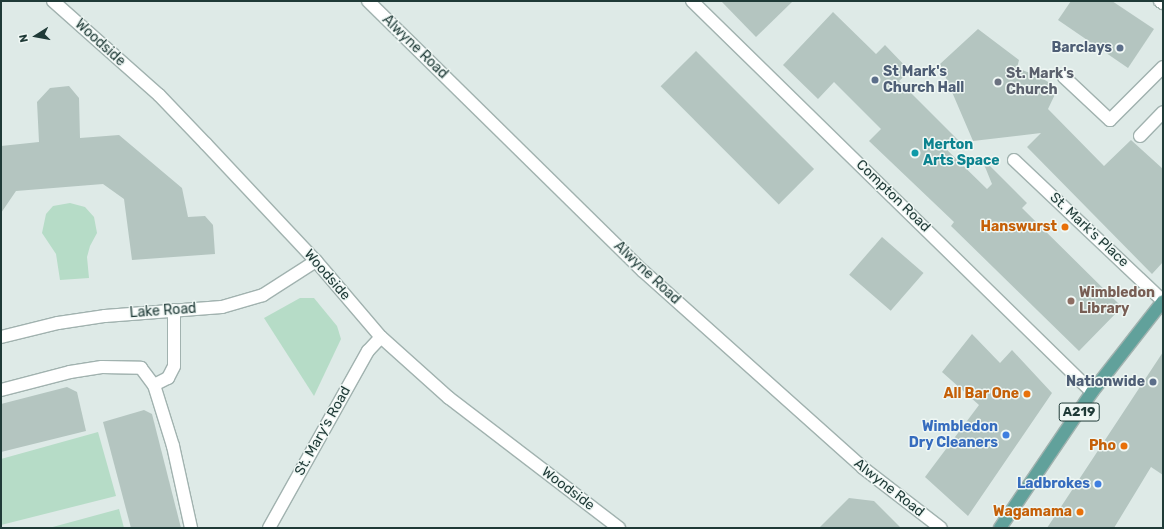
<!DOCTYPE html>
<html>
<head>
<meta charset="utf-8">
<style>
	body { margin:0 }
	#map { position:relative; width:1164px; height:529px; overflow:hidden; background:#deeae7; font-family:Rubik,sans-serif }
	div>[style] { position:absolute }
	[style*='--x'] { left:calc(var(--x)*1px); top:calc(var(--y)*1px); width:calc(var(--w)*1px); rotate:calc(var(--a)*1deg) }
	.green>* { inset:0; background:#b6dcc7 }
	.building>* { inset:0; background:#b4c5c0; transform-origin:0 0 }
	.roads { filter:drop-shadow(1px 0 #a1b2af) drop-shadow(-1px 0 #a1b2af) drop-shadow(0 1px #a1b2af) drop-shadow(0 -1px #a1b2af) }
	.service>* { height:12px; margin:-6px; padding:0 6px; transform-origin:6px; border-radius:6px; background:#fff }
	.minor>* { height:12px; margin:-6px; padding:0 6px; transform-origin:6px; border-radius:6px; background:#fff }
	.tertiary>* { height:12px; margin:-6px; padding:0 6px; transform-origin:6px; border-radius:6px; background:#fff }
	.primary>* { height:12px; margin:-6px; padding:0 6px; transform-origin:6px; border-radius:6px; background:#61a19b }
	.dots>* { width:11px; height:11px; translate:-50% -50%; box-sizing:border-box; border:2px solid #eff7f4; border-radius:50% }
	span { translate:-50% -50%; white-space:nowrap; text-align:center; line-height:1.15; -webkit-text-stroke:3px #eff7f4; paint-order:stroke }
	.shield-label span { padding:1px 3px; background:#eff7f4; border:1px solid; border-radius:3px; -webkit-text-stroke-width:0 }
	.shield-label { font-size:13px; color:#1f3a37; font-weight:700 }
	.street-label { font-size:14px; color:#1f3a37 }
	.service-label { font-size:14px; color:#4e5e75; font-weight:700 }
	.right { translate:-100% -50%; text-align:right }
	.left { translate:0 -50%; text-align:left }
	.worship-label { font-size:14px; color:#5b616d; font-weight:700 }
	.culture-label { font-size:14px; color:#0d838f; font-weight:700 }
	.food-label { font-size:14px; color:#c56008; font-weight:700 }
	.education-label { font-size:14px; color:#785e54; font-weight:700 }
	.shop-label { font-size:14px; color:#366cbe; font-weight:700 }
	.frame { position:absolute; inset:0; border:2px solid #1f3a37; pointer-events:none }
	.north { position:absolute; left:16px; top:16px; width:40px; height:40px; -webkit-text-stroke:3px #eff7f4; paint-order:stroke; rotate:259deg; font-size:11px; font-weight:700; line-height:16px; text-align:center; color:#1f3a37 }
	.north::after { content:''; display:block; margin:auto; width:14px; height:18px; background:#1f3a37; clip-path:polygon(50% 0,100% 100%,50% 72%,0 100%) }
</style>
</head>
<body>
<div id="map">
	<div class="green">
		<div style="clip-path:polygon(70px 203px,85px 207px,94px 217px,97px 233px,90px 246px,87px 257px,89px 278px,60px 280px,56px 254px,42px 233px,46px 214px,53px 206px)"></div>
		<div style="clip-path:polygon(300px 298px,314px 298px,337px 326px,341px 339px,314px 396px,264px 318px)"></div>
		<div style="clip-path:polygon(98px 432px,116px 496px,1px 525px,1px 459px)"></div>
		<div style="clip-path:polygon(119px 509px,124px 528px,49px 528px)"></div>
	</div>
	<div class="building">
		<div style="clip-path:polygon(721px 1px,793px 1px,756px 37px)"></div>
		<div style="clip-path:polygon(1071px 1px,1112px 1px,1154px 29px,1128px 68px,1058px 20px)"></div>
		<div style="clip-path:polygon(833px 12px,876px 54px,885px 45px,910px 71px,899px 81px,961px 143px,942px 145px,987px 189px,992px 184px,981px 157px,1027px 203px,1022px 208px,1122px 307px,1079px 351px,951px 226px,954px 222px,869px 141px,881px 129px,834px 82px,818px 99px,783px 65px)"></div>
		<div style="clip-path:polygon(978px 29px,1019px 60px,1017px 68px,1040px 77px,1058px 88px,1048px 109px,1104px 166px,1131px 140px,1163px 169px,1163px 262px,1152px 274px,1027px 147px,1041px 133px,973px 141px,940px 64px)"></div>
		<div style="left:696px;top:51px;width:167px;height:50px;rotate:45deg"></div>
		<div style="clip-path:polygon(69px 86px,79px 98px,80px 138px,119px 135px,182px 188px,188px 217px,205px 216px,213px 225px,215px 254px,132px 260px,124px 199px,103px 184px,16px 191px,1px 213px,1px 146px,39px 142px,37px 102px,50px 88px)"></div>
		<div style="left:882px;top:237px;width:55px;height:50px;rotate:41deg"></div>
		<div style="clip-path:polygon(972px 334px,1000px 363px,1012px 350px,1052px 393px,968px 516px,925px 477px,979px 405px,942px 372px)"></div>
		<div style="clip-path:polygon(1163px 352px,1163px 475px,1151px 467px,1114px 528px,1047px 528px)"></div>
		<div style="clip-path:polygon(67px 387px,77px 392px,86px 431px,1px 452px,1px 404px)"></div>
		<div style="clip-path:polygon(144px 410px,152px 414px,181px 528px,131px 528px,103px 422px)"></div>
		<div style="clip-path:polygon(849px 498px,874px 501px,901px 528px,819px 528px)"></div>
	</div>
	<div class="roads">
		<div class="service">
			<div style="--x:1160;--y:1;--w:4;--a:34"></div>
			<div style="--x:1064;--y:77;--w:63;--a:43.1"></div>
			<div style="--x:1110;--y:120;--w:75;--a:-45"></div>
			<div style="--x:1140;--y:136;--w:33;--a:-46"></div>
			<div style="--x:154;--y:385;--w:16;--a:-27"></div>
			<div style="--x:168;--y:378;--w:13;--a:-63"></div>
			<div style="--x:174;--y:366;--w:56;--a:-90"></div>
		</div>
		<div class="minor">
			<div style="--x:368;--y:1;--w:385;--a:44.5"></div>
			<div style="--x:643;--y:271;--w:295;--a:41.8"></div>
			<div style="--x:863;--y:468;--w:98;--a:37.6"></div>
			<div style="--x:692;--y:1;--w:559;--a:44.35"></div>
			<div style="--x:1014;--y:160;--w:205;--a:43.4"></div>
			<div style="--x:1;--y:337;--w:59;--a:-13.8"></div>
			<div style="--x:58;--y:323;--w:48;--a:-8.5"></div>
			<div style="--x:105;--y:316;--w:117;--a:-4.4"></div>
			<div style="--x:222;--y:307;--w:43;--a:-16.3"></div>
			<div style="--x:263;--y:295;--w:63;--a:-32.7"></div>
			<div style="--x:1;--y:390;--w:71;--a:-14.6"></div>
			<div style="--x:70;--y:372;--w:32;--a:-9"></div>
			<div style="--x:102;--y:367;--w:39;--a:1"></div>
			<div style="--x:141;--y:368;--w:21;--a:53"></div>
			<div style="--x:154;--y:385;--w:64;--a:72.7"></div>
			<div style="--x:173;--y:446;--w:84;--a:77.6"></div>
		</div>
		<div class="tertiary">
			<div style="--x:53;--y:1;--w:142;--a:41.6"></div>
			<div style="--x:159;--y:95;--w:68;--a:46.2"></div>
			<div style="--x:206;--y:144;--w:161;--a:46.8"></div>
			<div style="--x:316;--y:261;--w:100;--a:49.5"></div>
			<div style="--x:381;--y:337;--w:91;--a:41.9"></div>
			<div style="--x:449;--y:398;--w:214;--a:37.4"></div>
			<div style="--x:269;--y:528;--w:203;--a:-60.8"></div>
			<div style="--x:368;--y:351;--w:19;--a:-47"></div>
		</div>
		<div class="primary">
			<div style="--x:1000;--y:528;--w:164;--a:-55.9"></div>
			<div style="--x:1092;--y:392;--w:115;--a:-52"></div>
		</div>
	</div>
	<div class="dots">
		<div style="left:1120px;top:48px;background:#5c6f8a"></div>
		<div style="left:875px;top:80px;background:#5c6f8a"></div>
		<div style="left:998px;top:82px;background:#6b7280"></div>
		<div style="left:915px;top:153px;background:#0f9aa8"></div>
		<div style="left:1065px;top:227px;background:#e8710a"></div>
		<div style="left:1071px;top:301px;background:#8d6e63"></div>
		<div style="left:1153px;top:382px;background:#5c6f8a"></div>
		<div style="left:1027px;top:394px;background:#e8710a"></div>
		<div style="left:1006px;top:435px;background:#3f7fe0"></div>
		<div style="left:1124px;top:446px;background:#e8710a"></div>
		<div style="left:1098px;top:484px;background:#3f7fe0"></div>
		<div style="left:1080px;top:512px;background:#e8710a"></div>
	</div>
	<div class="shield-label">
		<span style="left:1079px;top:412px">A219</span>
	</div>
	<div class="street-label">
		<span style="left:100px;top:43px;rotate:42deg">Woodside</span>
		<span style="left:415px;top:47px;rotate:44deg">Alwyne Road</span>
		<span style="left:893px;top:196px;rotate:44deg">Compton Road</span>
		<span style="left:1089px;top:230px;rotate:43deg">St. Mark's Place</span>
		<span style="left:647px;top:273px;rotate:43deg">Alwyne Road</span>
		<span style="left:327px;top:275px;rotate:49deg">Woodside</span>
		<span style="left:163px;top:311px;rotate:-4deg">Lake Road</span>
		<span style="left:323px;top:431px;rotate:-61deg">St. Mary's Road</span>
		<span style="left:889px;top:488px;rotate:38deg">Alwyne Road</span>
		<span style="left:568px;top:489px;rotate:37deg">Woodside</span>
	</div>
	<div class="service-label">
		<span class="right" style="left:1112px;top:48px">Barclays</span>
		<span class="left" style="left:883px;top:80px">St Mark's<br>Church Hall</span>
		<span class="right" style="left:1145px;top:382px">Nationwide</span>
	</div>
	<div class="worship-label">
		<span class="left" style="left:1006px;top:82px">St. Mark's<br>Church</span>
	</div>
	<div class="culture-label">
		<span class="left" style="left:923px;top:153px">Merton<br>Arts Space</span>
	</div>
	<div class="food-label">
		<span class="right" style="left:1057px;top:227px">Hanswurst</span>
		<span class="right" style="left:1019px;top:394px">All Bar One</span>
		<span class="right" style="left:1116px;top:446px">Pho</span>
		<span class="right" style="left:1072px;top:512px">Wagamama</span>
	</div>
	<div class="education-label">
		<span class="left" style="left:1079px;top:301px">Wimbledon<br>Library</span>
	</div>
	<div class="shop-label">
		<span class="right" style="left:998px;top:435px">Wimbledon<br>Dry Cleaners</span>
		<span class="right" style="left:1090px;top:484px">Ladbrokes</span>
	</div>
	<div class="frame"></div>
	<div class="north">N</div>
</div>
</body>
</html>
